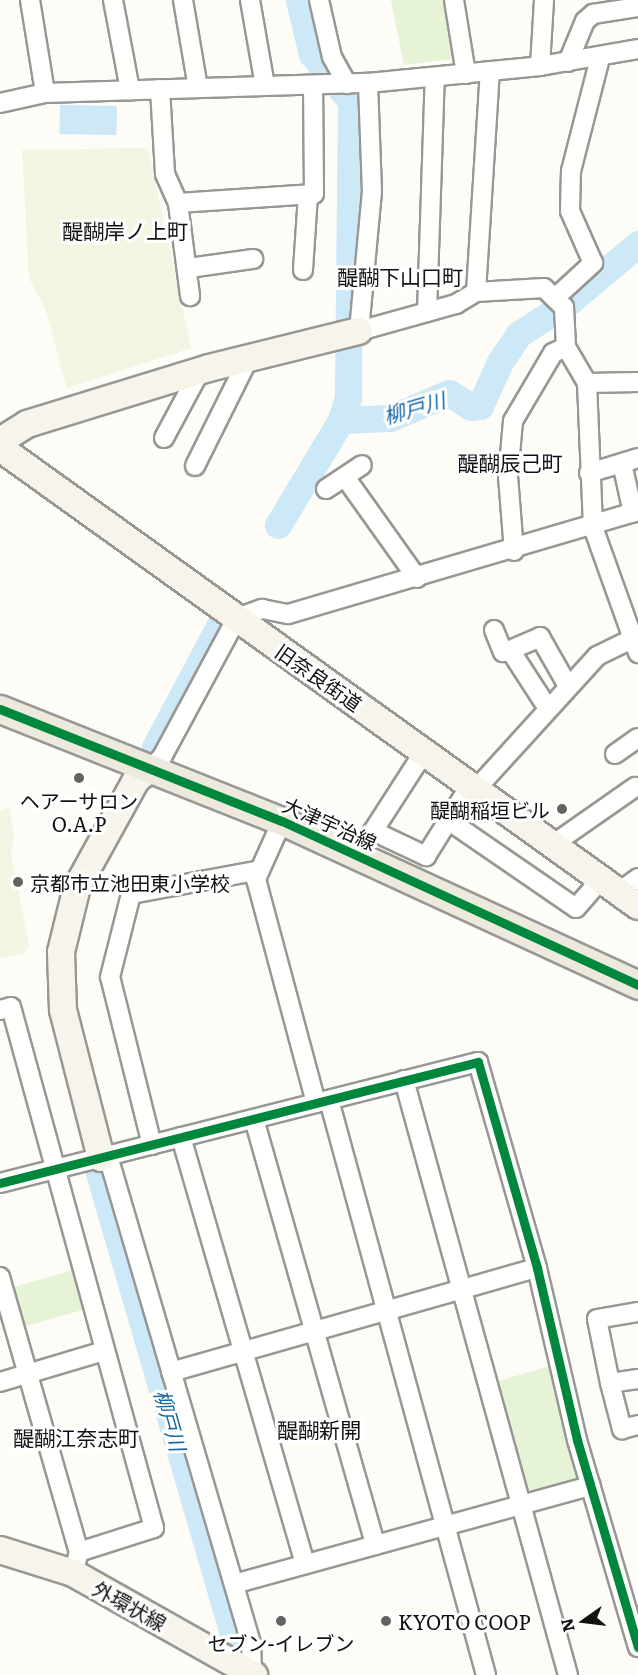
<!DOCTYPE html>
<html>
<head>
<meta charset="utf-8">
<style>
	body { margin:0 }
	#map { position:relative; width:638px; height:1675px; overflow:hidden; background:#fdfcf7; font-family:Literata,"Noto Sans JP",serif }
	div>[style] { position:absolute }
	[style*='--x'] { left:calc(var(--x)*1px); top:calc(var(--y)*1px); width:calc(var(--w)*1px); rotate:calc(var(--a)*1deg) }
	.green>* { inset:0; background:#e7f3d7; transform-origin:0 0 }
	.pitch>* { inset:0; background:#f0f6e1 }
	.water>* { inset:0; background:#cde8f7; transform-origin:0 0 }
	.river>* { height:27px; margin:-13.5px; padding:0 13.5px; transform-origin:13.5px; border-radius:13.5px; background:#cde8f7 }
	.roads { filter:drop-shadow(2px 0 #979795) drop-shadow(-2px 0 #979795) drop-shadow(0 2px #979795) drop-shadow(0 -2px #979795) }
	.street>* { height:18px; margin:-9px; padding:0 9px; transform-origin:9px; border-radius:9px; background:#fffffe }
	.secondary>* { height:26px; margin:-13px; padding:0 13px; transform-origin:13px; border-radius:13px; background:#f6f4eb }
	.primary>* { height:27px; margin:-13.5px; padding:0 13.5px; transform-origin:13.5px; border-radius:13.5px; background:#ede9dc }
	.cycleway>* { height:9px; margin:-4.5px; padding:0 4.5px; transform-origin:4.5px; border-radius:4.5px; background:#00873e }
	.dots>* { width:16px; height:16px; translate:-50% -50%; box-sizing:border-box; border:3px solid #fff; border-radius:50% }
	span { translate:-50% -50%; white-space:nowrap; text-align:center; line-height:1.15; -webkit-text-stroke:6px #fff; paint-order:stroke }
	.street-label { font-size:20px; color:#111 }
	.poi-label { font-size:20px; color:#111 }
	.right { translate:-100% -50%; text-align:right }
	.left { translate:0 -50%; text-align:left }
	.neighbourhood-label { font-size:21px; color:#111 }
	.water-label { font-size:21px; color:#1768a6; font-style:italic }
	.north { position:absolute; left:554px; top:1591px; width:60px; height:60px; -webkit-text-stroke:4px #fff; paint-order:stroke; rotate:256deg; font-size:16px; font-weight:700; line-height:24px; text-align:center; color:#111 }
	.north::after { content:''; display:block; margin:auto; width:21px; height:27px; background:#111; clip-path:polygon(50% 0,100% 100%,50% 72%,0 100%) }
</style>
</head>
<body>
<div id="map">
	<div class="green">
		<div style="clip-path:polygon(391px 0,444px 0,454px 59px,404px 65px)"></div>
		<div style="left:73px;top:1270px;width:41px;height:65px;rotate:74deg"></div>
		<div style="clip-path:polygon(557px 1364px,582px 1472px,576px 1481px,533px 1492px,527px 1488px,495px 1382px)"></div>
	</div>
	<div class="pitch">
		<div style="clip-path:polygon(148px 148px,191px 348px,67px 388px,45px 308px,29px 278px,22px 150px)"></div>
		<div style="clip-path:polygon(9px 808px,14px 835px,11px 853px,29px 945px,24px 953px,0 959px,0 811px)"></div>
	</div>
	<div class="water">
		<div style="left:60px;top:105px;width:57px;height:29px;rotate:1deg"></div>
	</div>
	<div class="river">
		<div style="--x:299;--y:0;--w:56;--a:76.5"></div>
		<div style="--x:312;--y:54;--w:61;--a:50.3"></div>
		<div style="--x:351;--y:101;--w:297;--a:90.6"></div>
		<div style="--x:348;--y:398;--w:23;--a:108"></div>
		<div style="--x:278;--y:525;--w:122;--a:-59"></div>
		<div style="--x:341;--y:420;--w:49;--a:-2.3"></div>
		<div style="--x:390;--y:418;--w:64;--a:-23"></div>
		<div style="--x:449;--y:393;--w:26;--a:32"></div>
		<div style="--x:471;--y:407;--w:9;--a:-6"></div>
		<div style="--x:480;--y:406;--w:48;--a:-65.6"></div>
		<div style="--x:500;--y:362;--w:34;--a:-56"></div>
		<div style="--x:519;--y:334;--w:61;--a:-32.9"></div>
		<div style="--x:570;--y:301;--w:89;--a:-40"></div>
		<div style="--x:155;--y:747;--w:147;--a:-62"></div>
		<div style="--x:97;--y:1166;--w:530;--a:73.79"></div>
	</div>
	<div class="roads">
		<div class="street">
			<div style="--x:30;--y:0;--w:94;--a:80.8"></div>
			<div style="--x:113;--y:0;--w:92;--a:79.3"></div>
			<div style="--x:183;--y:0;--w:89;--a:80.3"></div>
			<div style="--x:250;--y:0;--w:87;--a:80.1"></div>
			<div style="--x:319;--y:0;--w:58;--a:77.2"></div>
			<div style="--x:332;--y:57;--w:31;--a:61"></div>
			<div style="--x:454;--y:0;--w:75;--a:80.8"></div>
			<div style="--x:568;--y:62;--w:44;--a:-67.5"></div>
			<div style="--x:585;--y:21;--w:11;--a:-41"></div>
			<div style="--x:593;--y:14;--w:46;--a:-8.8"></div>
			<div style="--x:540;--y:66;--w:66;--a:-86.5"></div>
			<div style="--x:368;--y:83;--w:108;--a:87.9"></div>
			<div style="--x:372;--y:191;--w:141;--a:95.3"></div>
			<div style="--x:359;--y:331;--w:101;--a:-15.6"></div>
			<div style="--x:456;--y:304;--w:23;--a:-31"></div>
			<div style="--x:476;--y:292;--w:68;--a:-3.4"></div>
			<div style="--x:544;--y:288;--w:28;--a:44"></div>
			<div style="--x:564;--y:307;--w:40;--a:87.1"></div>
			<div style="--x:566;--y:347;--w:42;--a:59.7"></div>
			<div style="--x:587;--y:383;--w:144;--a:87.6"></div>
			<div style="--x:593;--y:527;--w:134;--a:70.3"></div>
			<div style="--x:160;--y:89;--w:85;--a:86.6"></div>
			<div style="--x:165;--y:174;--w:32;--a:66"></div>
			<div style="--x:178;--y:203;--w:94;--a:82.6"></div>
			<div style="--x:0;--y:103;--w:46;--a:-12.5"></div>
			<div style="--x:45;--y:93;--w:323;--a:-1.8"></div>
			<div style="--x:368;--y:83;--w:173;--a:-5.6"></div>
			<div style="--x:540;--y:66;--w:99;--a:-9.8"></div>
			<div style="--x:178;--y:203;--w:136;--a:-3.8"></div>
			<div style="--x:314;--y:194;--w:108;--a:-90.5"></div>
			<div style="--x:189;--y:268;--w:65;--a:-8"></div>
			<div style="--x:303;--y:270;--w:75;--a:-86.2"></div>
			<div style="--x:476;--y:292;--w:221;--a:-86.4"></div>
			<div style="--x:555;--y:298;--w:52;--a:-42.6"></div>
			<div style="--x:593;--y:263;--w:57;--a:-113.9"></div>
			<div style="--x:570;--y:211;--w:40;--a:-88.6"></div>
			<div style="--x:571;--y:171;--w:117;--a:-75.6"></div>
			<div style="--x:427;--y:312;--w:235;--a:-88.1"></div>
			<div style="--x:587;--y:383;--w:51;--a:-1.1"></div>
			<div style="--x:164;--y:438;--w:76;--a:-61.8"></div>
			<div style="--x:622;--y:463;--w:51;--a:77.6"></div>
			<div style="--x:195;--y:466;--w:122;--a:-63.6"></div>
			<div style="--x:589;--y:473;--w:51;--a:-17"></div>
			<div style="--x:345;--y:477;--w:124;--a:54.5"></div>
			<div style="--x:326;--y:489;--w:43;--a:-33.7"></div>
			<div style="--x:514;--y:551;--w:74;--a:-94.6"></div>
			<div style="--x:508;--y:477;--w:56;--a:-84.9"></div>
			<div style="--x:513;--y:421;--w:79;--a:-59.5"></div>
			<div style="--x:553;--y:353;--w:14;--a:-25"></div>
			<div style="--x:494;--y:630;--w:24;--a:68"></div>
			<div style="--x:503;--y:652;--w:7;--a:-16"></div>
			<div style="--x:547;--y:707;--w:68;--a:-123"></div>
			<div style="--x:510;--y:650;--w:33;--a:-23"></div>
			<div style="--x:540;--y:637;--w:56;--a:60.3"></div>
			<div style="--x:424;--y:752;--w:94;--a:122.8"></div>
			<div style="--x:373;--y:831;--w:59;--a:25.3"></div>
			<div style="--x:426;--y:856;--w:85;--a:-58"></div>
			<div style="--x:615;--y:754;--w:28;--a:-35"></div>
			<div style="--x:151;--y:768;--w:16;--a:-45"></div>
			<div style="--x:162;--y:757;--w:158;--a:-61.7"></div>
			<div style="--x:237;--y:618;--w:27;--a:-20"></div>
			<div style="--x:262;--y:609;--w:26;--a:11"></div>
			<div style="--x:288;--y:614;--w:365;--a:-16.4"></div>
			<div style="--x:477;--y:788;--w:178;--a:-47.7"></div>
			<div style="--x:597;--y:656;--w:46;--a:-26"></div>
			<div style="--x:448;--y:820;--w:155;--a:34.5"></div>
			<div style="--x:576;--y:908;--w:40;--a:-49"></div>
			<div style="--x:282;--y:821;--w:64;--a:114.1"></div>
			<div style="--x:256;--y:879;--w:232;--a:75"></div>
			<div style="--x:555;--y:843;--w:98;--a:-35"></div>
			<div style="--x:619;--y:892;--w:24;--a:-36"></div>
			<div style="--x:0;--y:1010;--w:11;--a:-15"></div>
			<div style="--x:11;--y:1007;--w:540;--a:74.65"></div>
			<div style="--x:154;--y:1528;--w:79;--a:162.3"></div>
			<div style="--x:79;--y:1552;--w:22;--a:106"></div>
			<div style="--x:404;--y:1080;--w:617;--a:74.59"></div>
			<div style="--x:329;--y:1100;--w:596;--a:74.73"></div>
			<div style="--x:254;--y:1119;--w:443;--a:74.1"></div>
			<div style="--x:181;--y:1137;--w:445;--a:73.8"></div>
			<div style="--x:152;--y:1145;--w:173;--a:-104"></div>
			<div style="--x:110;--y:977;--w:86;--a:-75.8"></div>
			<div style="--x:131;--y:894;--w:131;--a:-10.5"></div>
			<div style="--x:108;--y:1156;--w:508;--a:73.64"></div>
			<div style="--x:251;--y:1643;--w:31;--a:88"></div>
			<div style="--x:0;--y:1183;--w:493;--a:-14.2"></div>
			<div style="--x:478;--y:1062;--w:214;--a:74"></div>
			<div style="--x:537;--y:1268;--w:177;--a:76.9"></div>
			<div style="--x:577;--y:1440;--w:216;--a:73.6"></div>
			<div style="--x:0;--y:1277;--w:286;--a:74"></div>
			<div style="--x:171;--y:1372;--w:380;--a:-15.9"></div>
			<div style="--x:638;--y:1379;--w:28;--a:172"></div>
			<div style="--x:610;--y:1383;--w:48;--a:75.4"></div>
			<div style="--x:622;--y:1429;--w:16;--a:-14"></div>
			<div style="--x:0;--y:1382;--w:109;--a:-16.6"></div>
			<div style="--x:610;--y:1383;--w:65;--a:-101.5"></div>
			<div style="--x:597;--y:1319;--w:42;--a:-9.7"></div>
			<div style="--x:234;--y:1584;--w:370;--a:-15.4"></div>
		</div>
		<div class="secondary">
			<div style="--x:0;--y:441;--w:32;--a:-32"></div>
			<div style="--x:27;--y:424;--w:190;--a:-17.1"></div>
			<div style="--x:209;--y:368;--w:154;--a:-13.9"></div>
			<div style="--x:0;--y:448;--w:785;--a:35.67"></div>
			<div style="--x:101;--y:1158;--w:153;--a:-104.4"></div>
			<div style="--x:63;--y:1010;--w:58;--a:-92"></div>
			<div style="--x:61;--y:952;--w:67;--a:-76.2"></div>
			<div style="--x:77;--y:887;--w:122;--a:-61.1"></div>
			<div style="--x:136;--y:780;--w:19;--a:-39"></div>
			<div style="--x:0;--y:1550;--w:77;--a:17.5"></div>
			<div style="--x:73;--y:1573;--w:208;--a:29.4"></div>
		</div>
		<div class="primary">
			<div style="--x:0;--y:709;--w:303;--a:21.7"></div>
			<div style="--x:282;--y:821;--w:392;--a:24.7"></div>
		</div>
	</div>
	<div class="cycleway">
		<div style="--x:0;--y:709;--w:303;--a:21.7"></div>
		<div style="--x:282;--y:821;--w:392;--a:24.7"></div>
		<div style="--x:0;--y:1183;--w:493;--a:-14.2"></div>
		<div style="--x:478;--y:1062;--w:214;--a:74"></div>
		<div style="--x:537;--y:1268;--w:177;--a:76.9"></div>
		<div style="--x:577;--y:1440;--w:216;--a:73.6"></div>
	</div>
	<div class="dots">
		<div style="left:79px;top:778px;background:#646362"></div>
		<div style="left:562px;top:809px;background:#646362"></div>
		<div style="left:18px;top:882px;background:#646362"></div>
		<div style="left:281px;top:1621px;background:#646362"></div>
		<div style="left:386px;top:1621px;background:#646362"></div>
	</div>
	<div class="street-label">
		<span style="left:319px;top:677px;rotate:35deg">旧奈良街道</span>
		<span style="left:330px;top:823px;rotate:24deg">大津宇治線</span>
		<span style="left:130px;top:1605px;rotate:29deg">外環状線</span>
	</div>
	<div class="poi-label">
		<span style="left:79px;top:812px">ヘアーサロン<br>O.A.P</span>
		<span class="right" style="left:550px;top:809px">醍醐稲垣ビル</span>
		<span class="left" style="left:30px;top:882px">京都市立池田東小学校</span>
		<span class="left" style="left:398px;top:1621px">KYOTO COOP</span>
		<span style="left:281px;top:1642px">セブン-イレブン</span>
	</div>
	<div class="neighbourhood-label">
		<span style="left:125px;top:230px">醍醐岸ノ上町</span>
		<span style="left:400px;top:276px">醍醐下山口町</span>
		<span style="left:510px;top:462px">醍醐辰己町</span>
		<span style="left:319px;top:1429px">醍醐新開</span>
		<span style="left:76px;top:1437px">醍醐江奈志町</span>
	</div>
	<div class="water-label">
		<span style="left:414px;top:407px;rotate:-16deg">柳戸川</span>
		<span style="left:171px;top:1420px;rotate:74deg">柳戸川</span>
	</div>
	<div class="north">N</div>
</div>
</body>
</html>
